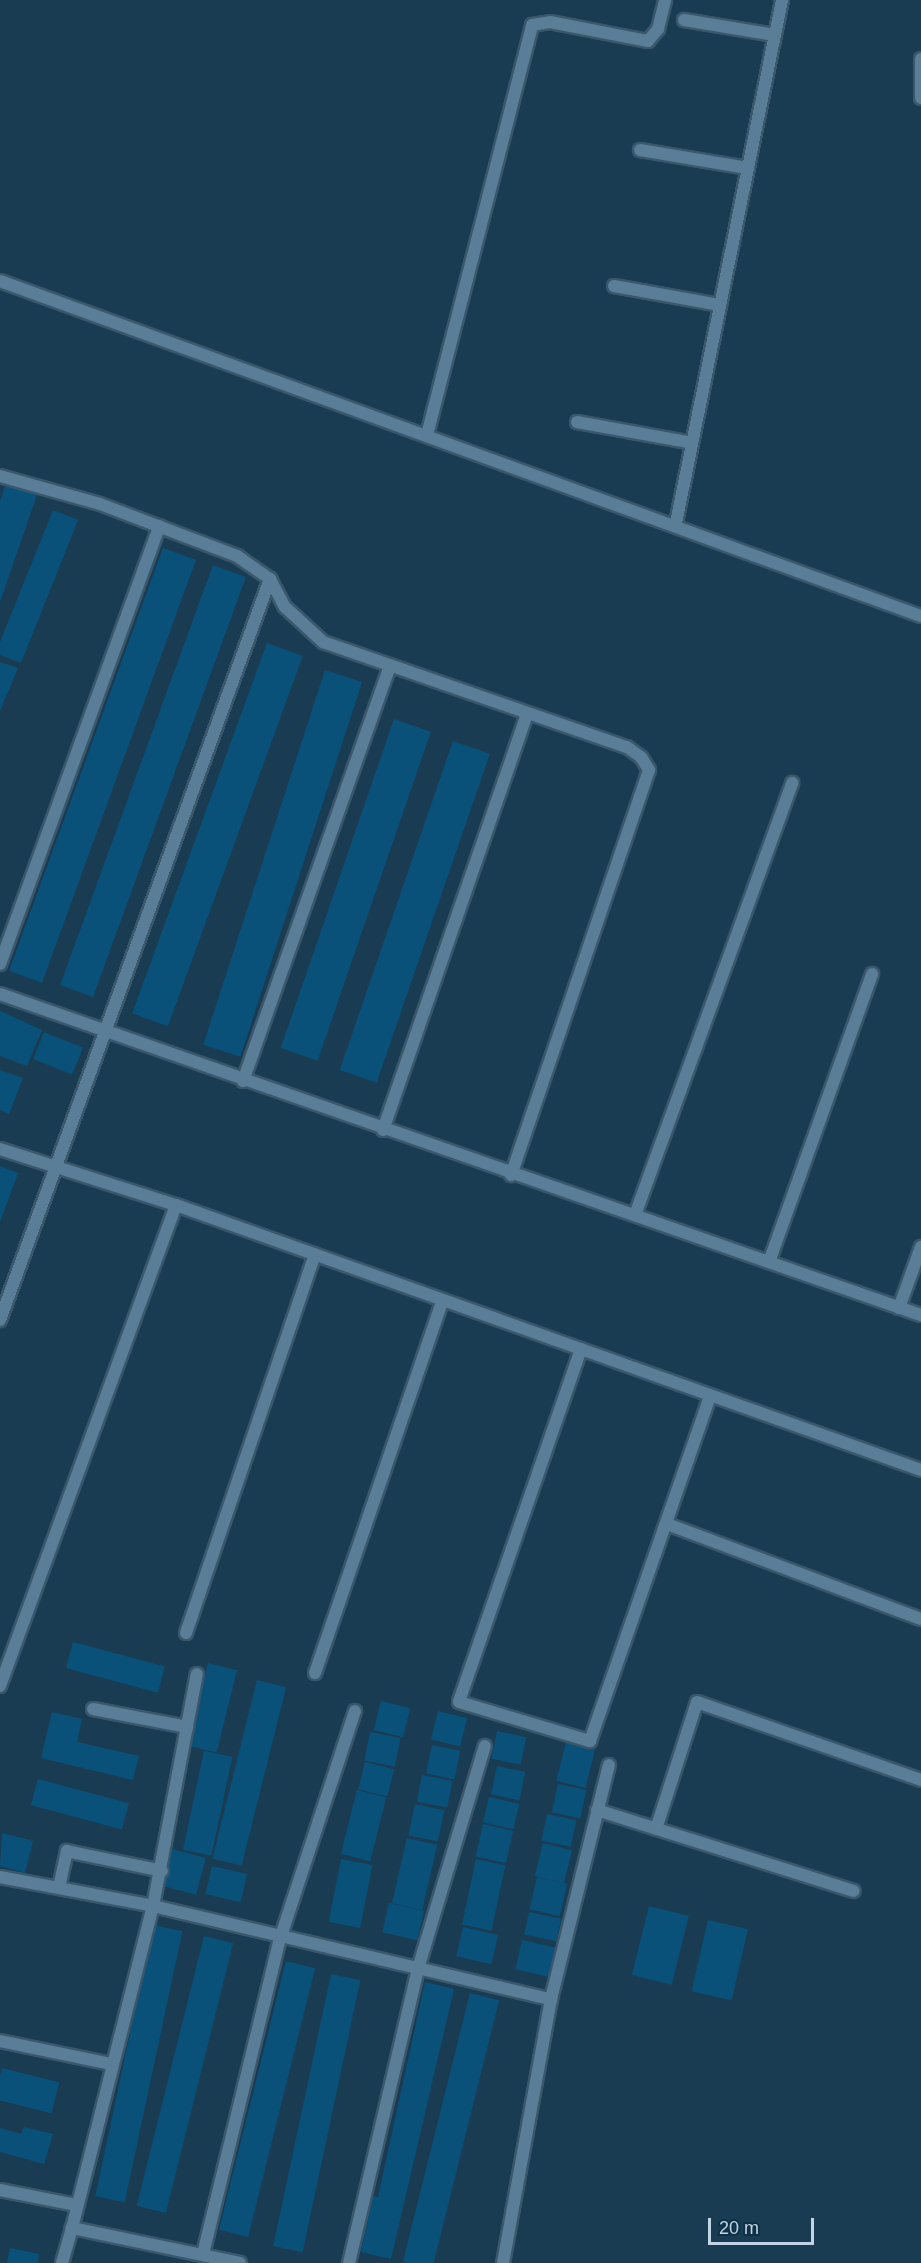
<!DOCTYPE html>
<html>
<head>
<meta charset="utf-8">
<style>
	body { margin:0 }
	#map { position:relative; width:921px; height:2263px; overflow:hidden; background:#193c53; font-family:Helvetica,sans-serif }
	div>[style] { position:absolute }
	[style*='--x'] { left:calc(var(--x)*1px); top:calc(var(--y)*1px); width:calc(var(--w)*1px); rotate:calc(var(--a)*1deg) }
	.building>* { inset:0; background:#0a5179; transform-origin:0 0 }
	.roads { filter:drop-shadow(2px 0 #3a576b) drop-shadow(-2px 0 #3a576b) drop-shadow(0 2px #3a576b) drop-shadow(0 -2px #3a576b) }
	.minor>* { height:12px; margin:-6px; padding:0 6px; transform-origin:6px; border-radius:6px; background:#5a7e98 }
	span { translate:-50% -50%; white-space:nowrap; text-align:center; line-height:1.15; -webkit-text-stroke:5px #0e3148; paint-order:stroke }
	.scale { position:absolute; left:708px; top:2218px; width:106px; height:27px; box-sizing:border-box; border:3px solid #c1d4e3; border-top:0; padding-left:8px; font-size:18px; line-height:21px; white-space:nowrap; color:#c1d4e3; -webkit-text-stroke:4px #0e3148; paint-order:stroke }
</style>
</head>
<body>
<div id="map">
	<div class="building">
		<div style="clip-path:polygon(7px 481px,38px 492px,0 602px,0 501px)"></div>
		<div style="clip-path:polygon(53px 510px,78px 520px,21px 663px,0 655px,0 642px)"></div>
		<div style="left:163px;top:548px;width:35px;height:450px;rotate:20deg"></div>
		<div style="left:213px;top:565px;width:35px;height:447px;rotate:20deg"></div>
		<div style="left:267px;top:643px;width:38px;height:394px;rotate:20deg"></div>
		<div style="clip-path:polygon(0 662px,18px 668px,0 711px)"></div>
		<div style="left:325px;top:670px;width:39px;height:394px;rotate:18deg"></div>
		<div style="left:394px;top:719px;width:39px;height:348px;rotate:19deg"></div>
		<div style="left:453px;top:741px;width:39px;height:348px;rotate:19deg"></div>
		<div style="clip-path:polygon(0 1011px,42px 1030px,27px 1066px,0 1056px)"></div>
		<div style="left:44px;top:1032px;width:42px;height:29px;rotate:22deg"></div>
		<div style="clip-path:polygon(0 1070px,23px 1078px,9px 1114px,0 1110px)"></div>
		<div style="clip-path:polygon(0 1166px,18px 1173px,0 1222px)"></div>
		<div style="left:73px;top:1642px;width:95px;height:27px;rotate:15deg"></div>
		<div style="left:208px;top:1663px;width:30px;height:85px;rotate:14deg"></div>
		<div style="left:257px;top:1680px;width:30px;height:184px;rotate:14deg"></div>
		<div style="left:381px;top:1701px;width:30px;height:30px;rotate:14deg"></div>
		<div style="left:438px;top:1711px;width:30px;height:29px;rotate:14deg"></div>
		<div style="clip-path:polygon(52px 1712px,82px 1719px,77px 1742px,139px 1756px,133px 1780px,41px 1758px)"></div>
		<div style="left:497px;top:1731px;width:30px;height:28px;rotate:12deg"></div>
		<div style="left:370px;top:1732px;width:31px;height:29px;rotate:11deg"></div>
		<div style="left:566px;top:1742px;width:30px;height:40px;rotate:14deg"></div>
		<div style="left:432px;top:1745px;width:29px;height:29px;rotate:12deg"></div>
		<div style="left:204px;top:1751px;width:29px;height:101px;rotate:12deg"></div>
		<div style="left:365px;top:1762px;width:30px;height:28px;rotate:14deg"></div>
		<div style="left:497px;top:1766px;width:29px;height:29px;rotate:12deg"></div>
		<div style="left:422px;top:1775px;width:31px;height:27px;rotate:11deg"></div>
		<div style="left:38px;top:1779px;width:94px;height:27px;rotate:15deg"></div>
		<div style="left:558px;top:1784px;width:29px;height:29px;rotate:12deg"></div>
		<div style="left:357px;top:1790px;width:30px;height:66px;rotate:14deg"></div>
		<div style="left:489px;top:1797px;width:31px;height:26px;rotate:13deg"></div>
		<div style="left:415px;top:1804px;width:30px;height:32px;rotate:12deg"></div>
		<div style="left:547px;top:1814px;width:30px;height:27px;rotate:12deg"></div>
		<div style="left:483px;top:1824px;width:31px;height:33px;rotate:13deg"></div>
		<div style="clip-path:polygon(2px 1833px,33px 1841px,25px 1873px,0 1866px)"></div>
		<div style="left:407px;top:1838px;width:31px;height:67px;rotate:13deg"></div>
		<div style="left:543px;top:1843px;width:30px;height:34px;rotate:14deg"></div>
		<div style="left:172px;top:1849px;width:35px;height:38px;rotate:15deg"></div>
		<div style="left:341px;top:1859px;width:32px;height:64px;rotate:11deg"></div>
		<div style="left:476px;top:1859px;width:30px;height:67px;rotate:12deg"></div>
		<div style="left:212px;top:1866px;width:36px;height:29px;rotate:13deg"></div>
		<div style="left:537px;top:1877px;width:31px;height:33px;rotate:13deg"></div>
		<div style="left:389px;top:1903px;width:36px;height:30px;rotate:13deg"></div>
		<div style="left:649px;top:1906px;width:41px;height:71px;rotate:14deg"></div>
		<div style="left:529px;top:1912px;width:33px;height:23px;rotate:12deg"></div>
		<div style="left:708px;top:1920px;width:41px;height:73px;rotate:13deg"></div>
		<div style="left:153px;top:1925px;width:30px;height:277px;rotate:12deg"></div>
		<div style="left:463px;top:1927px;width:36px;height:30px;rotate:13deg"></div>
		<div style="left:204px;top:1936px;width:30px;height:278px;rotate:14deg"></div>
		<div style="left:522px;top:1940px;width:36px;height:30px;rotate:13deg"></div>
		<div style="left:286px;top:1961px;width:30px;height:277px;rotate:14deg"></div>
		<div style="left:331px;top:1974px;width:30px;height:278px;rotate:12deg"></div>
		<div style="clip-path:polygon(425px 1982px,454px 1989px,391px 2259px,361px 2252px,373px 2196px,378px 2197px)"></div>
		<div style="left:470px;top:1993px;width:30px;height:277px;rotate:14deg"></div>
		<div style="left:2px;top:2068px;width:59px;height:32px;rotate:14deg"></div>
		<div style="clip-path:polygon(24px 2127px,53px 2134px,44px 2164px,0 2152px,0 2128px,21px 2134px)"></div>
		<div style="clip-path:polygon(10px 2248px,39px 2254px,38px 2263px,7px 2263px)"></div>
	</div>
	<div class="roads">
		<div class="minor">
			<div style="--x:684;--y:20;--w:92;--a:9.4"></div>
			<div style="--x:921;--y:59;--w:39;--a:90"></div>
			<div style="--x:640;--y:150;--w:109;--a:9.5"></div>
			<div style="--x:0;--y:281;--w:980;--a:19.99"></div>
			<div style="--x:614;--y:286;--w:108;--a:10.2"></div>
			<div style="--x:577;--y:422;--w:117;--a:10.3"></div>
			<div style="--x:427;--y:435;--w:423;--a:-75.6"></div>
			<div style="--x:532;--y:25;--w:18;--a:-9"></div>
			<div style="--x:550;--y:22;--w:100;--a:11"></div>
			<div style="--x:648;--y:41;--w:16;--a:-50"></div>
			<div style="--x:658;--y:29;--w:30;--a:-76"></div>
			<div style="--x:0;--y:476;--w:104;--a:15.6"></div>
			<div style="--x:100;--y:504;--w:147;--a:20.8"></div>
			<div style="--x:237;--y:556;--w:40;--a:34.9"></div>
			<div style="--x:270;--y:579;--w:32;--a:62"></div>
			<div style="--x:285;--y:607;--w:52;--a:42.6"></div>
			<div style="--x:323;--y:642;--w:322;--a:19.1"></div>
			<div style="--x:627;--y:747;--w:17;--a:36"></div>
			<div style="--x:641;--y:757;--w:15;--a:58"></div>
			<div style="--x:649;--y:770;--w:428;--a:108.8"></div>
			<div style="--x:676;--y:523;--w:534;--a:-78.54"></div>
			<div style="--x:0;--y:964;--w:466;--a:-70"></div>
			<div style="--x:0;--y:994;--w:975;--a:19.22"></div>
			<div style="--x:243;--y:1081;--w:441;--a:-70.5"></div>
			<div style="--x:383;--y:1130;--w:441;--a:-70.9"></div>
			<div style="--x:0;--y:1149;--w:185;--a:17.7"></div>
			<div style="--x:176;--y:1205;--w:791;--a:19.58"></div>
			<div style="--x:635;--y:1215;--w:460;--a:-70"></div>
			<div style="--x:769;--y:1262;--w:306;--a:-70.3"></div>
			<div style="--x:899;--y:1308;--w:65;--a:-70.2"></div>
			<div style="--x:0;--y:1320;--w:789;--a:-69.98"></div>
			<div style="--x:581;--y:1349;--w:373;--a:109.1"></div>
			<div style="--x:459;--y:1702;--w:137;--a:16.6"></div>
			<div style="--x:590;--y:1741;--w:364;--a:-70.8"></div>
			<div style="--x:667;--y:1524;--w:271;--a:20.5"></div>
			<div style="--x:186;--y:1633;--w:400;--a:-71.2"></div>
			<div style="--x:315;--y:1673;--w:394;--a:-71.1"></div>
			<div style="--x:0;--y:1686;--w:512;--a:-69.9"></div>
			<div style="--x:93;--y:1709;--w:96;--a:10.8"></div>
			<div style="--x:597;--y:1810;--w:269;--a:17.5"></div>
			<div style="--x:656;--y:1829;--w:133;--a:-72.1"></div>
			<div style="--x:697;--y:1702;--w:237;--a:19.2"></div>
			<div style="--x:0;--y:1877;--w:156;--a:10.7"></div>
			<div style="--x:153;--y:1906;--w:236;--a:-79.3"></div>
			<div style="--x:59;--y:1888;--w:38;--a:-78"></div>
			<div style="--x:67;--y:1851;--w:97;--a:11.9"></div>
			<div style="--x:0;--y:2041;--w:113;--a:11.7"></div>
			<div style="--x:0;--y:2190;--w:77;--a:11.2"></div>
			<div style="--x:203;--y:2254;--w:324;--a:-76.3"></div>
			<div style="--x:280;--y:1939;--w:240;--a:-71.8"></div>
			<div style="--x:62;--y:2263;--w:36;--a:-74"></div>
			<div style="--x:240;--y:2263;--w:172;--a:-168.2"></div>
			<div style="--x:72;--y:2228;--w:332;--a:-75.9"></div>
			<div style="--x:153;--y:1906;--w:409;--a:13.2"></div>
			<div style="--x:349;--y:2263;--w:299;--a:-76.8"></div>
			<div style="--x:417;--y:1972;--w:236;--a:-73.3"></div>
			<div style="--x:503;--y:2263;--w:268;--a:-79.7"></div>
			<div style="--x:551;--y:1999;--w:241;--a:-76.1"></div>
		</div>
	</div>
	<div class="scale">20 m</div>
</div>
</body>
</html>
